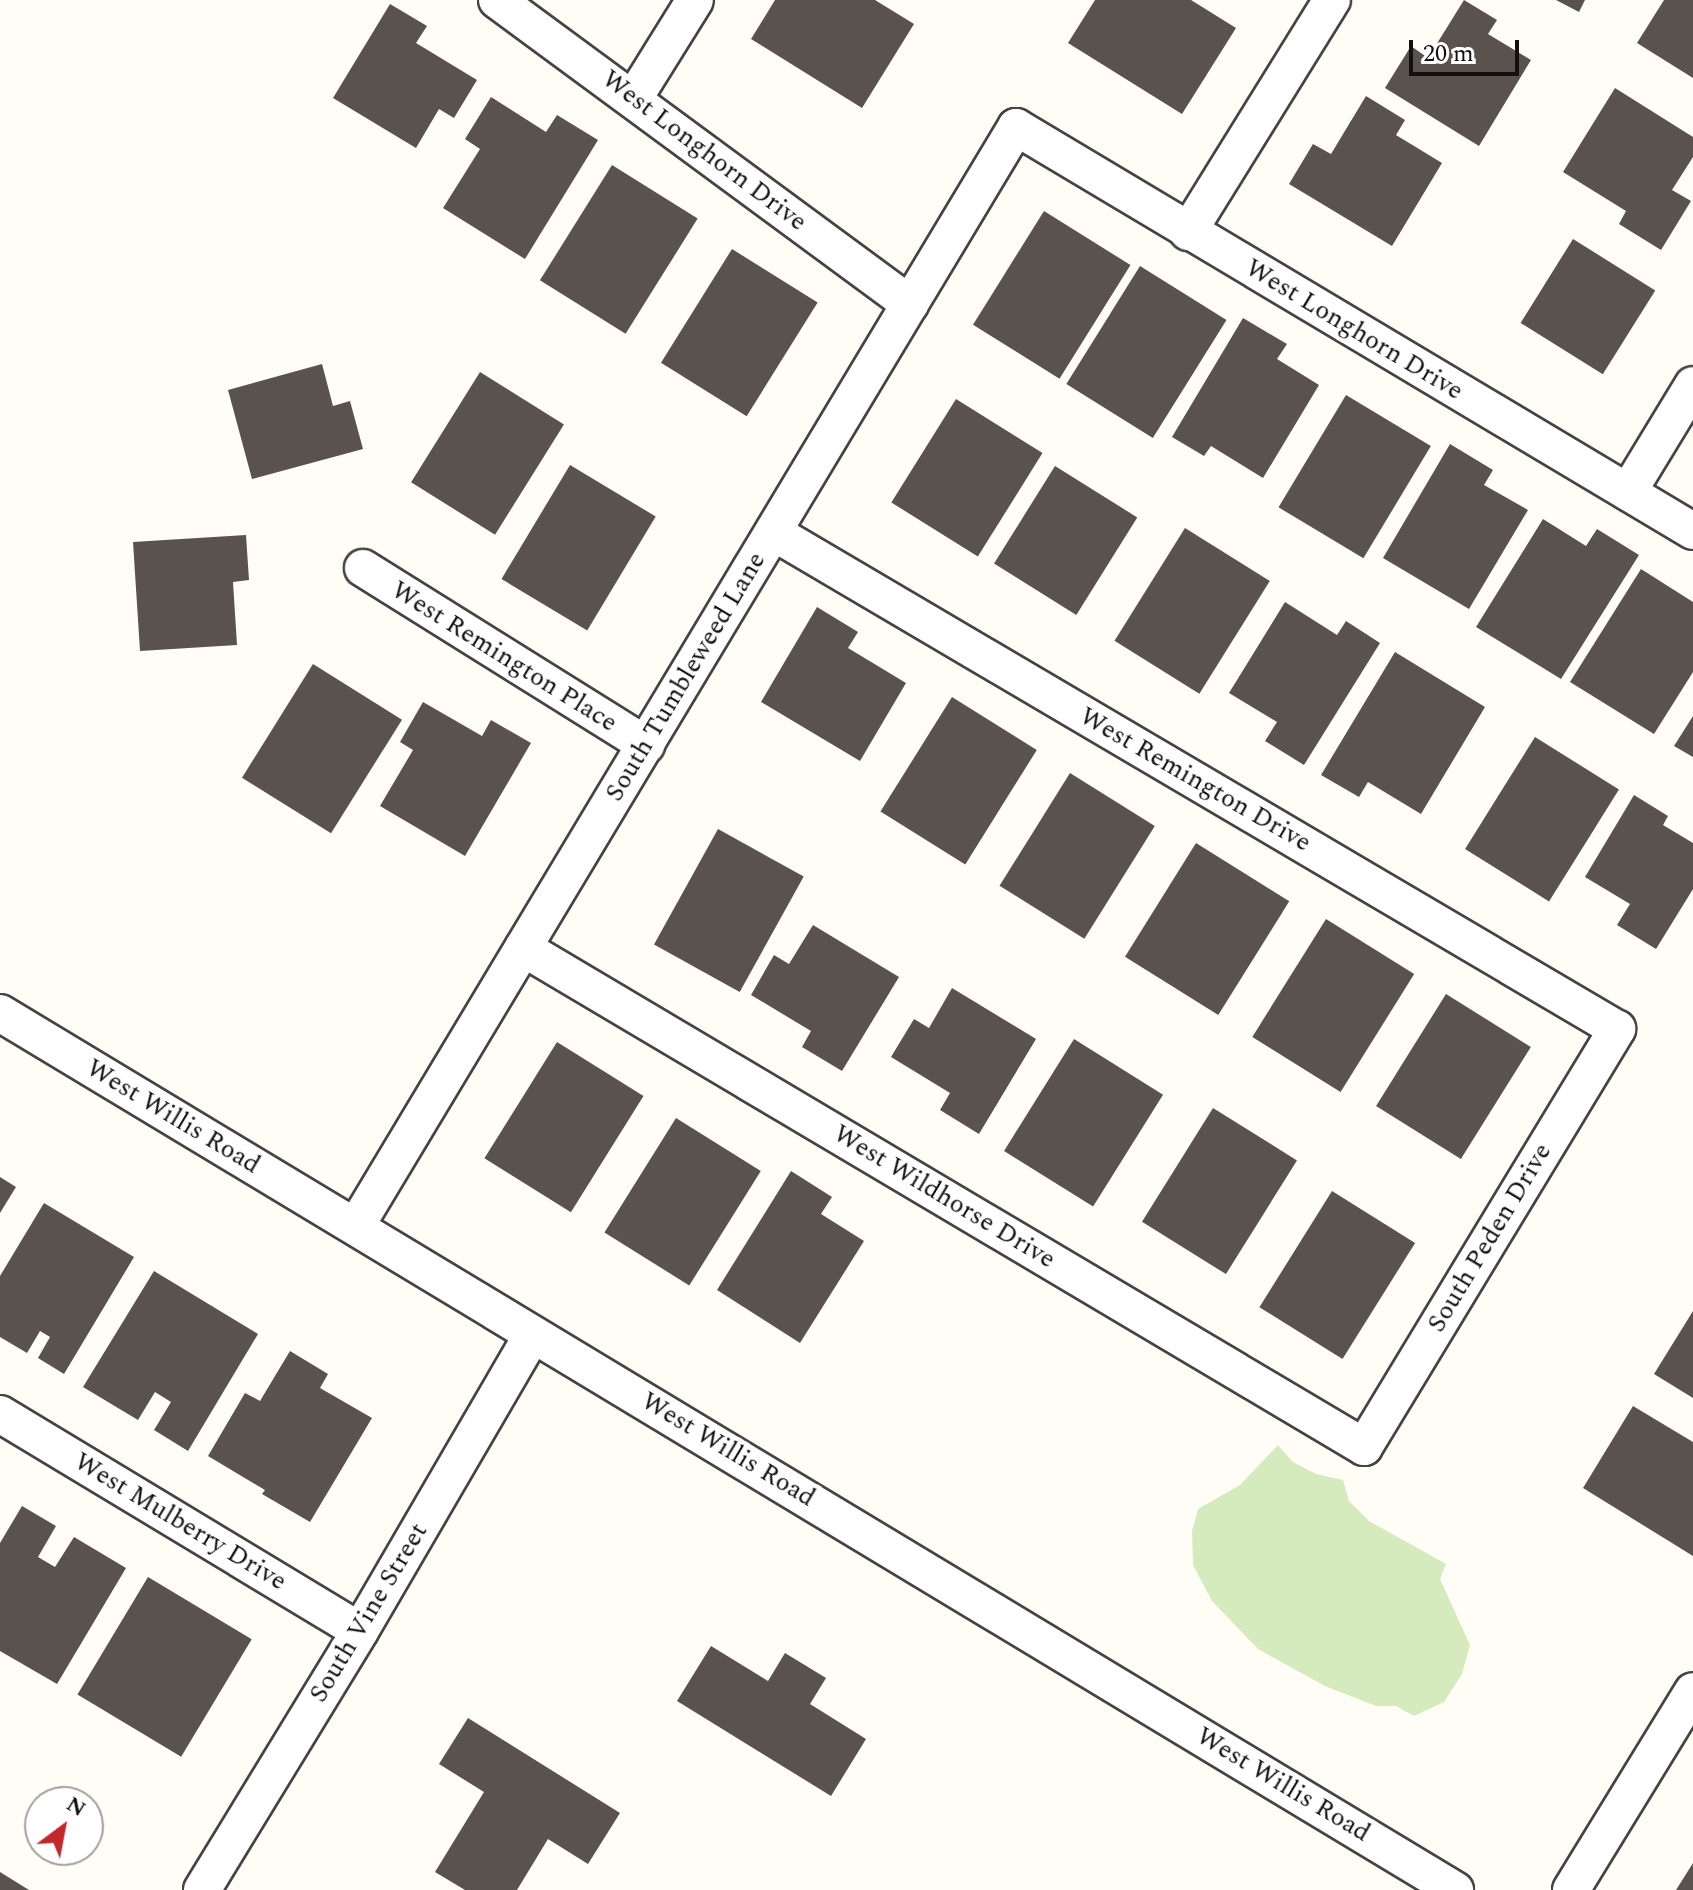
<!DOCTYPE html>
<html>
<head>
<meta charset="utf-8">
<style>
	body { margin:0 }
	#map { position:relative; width:1693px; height:1890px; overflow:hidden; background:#fffdf5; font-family:Spectral,serif }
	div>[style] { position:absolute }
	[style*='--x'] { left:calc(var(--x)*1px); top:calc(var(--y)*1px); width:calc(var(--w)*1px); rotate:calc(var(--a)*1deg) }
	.green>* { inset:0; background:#d5ebbd }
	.building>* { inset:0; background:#5a524d; transform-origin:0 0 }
	.roads { filter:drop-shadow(2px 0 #444) drop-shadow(-2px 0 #444) drop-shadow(0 2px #444) drop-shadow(0 -2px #444) }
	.minor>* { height:36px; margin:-18px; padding:0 18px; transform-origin:18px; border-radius:18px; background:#fff }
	span { translate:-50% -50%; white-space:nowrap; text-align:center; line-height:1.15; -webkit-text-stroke:8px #fff; paint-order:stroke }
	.street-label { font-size:26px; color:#111 }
	.north { position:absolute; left:24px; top:1786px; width:80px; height:80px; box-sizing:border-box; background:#fff; border:2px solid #a0a0a0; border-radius:50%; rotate:32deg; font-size:22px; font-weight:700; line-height:32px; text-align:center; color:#111 }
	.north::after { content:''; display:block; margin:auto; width:28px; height:36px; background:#c4262e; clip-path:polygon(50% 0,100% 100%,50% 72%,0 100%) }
	.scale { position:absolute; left:1409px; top:40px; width:110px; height:36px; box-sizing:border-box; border:4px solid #111; border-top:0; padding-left:10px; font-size:24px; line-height:28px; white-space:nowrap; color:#111; -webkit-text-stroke:6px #fff; paint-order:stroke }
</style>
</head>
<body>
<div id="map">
	<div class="green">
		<div style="clip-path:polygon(1278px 1445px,1293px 1462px,1316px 1474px,1343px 1480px,1349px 1501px,1369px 1521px,1446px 1564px,1440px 1579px,1470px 1645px,1462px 1674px,1444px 1702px,1414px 1716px,1396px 1706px,1376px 1706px,1325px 1686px,1258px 1649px,1212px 1601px,1193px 1565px,1192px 1531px,1198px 1509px,1240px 1485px)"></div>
	</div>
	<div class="building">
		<div style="clip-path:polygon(775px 0,875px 0,914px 24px,862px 108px,751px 39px)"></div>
		<div style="clip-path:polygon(1095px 0,1191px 0,1236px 28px,1182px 114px,1068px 43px)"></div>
		<div style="clip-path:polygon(1464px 0,1497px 20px,1488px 34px,1531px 60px,1479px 146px,1385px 88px,1411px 46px,1428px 58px)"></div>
		<div style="clip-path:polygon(1556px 0,1585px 0,1579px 12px)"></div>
		<div style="clip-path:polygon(1664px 0,1693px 0,1693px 78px,1637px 43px)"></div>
		<div style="clip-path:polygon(390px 4px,427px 26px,416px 43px,477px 80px,454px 118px,439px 109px,416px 148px,333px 98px)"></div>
		<div style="clip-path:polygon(1615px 88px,1693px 137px,1693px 157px,1672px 190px,1691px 201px,1661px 250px,1619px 224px,1626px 211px,1563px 172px)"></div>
		<div style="clip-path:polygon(1366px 96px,1405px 120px,1396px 135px,1442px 163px,1392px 246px,1289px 184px,1313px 144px,1331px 154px)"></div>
		<div style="clip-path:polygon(491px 97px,546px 132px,557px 115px,598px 140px,525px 259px,443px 208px,480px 149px,465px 139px)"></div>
		<div style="left:612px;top:165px;width:101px;height:136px;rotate:32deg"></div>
		<div style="left:1044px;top:211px;width:102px;height:134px;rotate:32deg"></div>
		<div style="left:1573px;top:239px;width:97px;height:99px;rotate:32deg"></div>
		<div style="left:732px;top:249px;width:101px;height:134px;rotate:32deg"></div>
		<div style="left:1140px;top:266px;width:102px;height:139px;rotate:32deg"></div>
		<div style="clip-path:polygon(1243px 318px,1287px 344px,1277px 359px,1319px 385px,1263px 478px,1211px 446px,1204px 456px,1172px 437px)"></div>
		<div style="clip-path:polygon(322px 364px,333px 406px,350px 401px,363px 449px,252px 479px,228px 390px)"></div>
		<div style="left:480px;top:372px;width:99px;height:130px;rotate:32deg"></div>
		<div style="left:1346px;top:395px;width:99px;height:131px;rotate:31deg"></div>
		<div style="left:956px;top:399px;width:102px;height:122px;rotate:32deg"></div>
		<div style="clip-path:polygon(1450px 444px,1493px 470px,1484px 485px,1528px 510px,1469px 609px,1383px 558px)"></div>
		<div style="left:570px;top:465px;width:100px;height:133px;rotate:31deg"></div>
		<div style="left:1055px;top:466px;width:97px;height:115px;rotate:32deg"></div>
		<div style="clip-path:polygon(1543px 519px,1586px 546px,1597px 529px,1639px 555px,1561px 679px,1476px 627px)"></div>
		<div style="left:1185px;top:528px;width:100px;height:133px;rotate:32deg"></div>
		<div style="clip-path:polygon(246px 535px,249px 580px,233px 582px,237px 645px,140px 651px,133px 542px)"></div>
		<div style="clip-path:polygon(1641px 569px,1693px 602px,1693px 672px,1654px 734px,1570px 682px)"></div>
		<div style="clip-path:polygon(1285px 602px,1337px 635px,1346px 621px,1380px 643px,1304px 765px,1265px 741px,1277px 722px,1229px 693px)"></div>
		<div style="clip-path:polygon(817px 607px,858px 632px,848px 648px,906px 683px,860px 761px,761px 702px)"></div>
		<div style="clip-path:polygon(1395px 652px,1485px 707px,1421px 814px,1368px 782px,1359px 797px,1321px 775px)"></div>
		<div style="left:313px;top:664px;width:105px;height:134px;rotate:32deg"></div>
		<div style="left:952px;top:697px;width:100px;height:135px;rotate:32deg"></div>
		<div style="clip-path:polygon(423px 702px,482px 736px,491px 720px,531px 743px,465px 856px,380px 806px,413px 750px,400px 742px)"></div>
		<div style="clip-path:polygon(1693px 716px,1693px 757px,1674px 746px)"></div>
		<div style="left:1535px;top:737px;width:99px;height:132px;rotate:32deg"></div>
		<div style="left:1070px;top:773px;width:100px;height:133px;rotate:32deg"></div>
		<div style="clip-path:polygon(1634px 795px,1668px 816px,1663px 825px,1693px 843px,1693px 889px,1656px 949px,1617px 925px,1630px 904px,1585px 877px)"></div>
		<div style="left:718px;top:829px;width:98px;height:132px;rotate:29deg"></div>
		<div style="left:1196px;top:843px;width:110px;height:134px;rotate:32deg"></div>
		<div style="left:1326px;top:919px;width:104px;height:139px;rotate:32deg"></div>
		<div style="clip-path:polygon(813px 925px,899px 977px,842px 1071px,802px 1047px,811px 1031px,751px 995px,774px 955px,789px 964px)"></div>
		<div style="clip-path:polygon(952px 988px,1036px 1039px,979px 1134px,940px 1110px,950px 1093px,891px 1057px,914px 1019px,929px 1028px)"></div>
		<div style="left:1446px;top:994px;width:100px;height:132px;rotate:32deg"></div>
		<div style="left:1074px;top:1039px;width:105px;height:132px;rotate:32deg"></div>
		<div style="left:557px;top:1042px;width:102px;height:137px;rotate:32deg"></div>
		<div style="left:1213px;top:1108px;width:99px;height:134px;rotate:32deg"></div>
		<div style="left:676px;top:1118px;width:100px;height:135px;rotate:32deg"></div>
		<div style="clip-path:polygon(791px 1171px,832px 1197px,821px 1214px,864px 1241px,800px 1343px,717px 1290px)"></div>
		<div style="clip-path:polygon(0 1177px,16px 1187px,0 1213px)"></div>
		<div style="left:1332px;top:1191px;width:98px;height:137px;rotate:32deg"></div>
		<div style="clip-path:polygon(44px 1203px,134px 1257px,64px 1374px,38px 1358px,50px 1337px,40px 1331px,27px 1353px,0 1337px,0 1276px)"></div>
		<div style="clip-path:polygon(154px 1271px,258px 1334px,188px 1451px,154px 1430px,171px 1402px,155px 1392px,138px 1420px,83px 1387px)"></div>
		<div style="clip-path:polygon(1693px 1311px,1693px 1398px,1654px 1374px)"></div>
		<div style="clip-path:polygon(290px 1351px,328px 1374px,320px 1388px,372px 1418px,310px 1522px,262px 1494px,265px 1490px,208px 1456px,245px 1393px,260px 1401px)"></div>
		<div style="clip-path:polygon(1633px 1406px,1693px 1442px,1693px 1556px,1583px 1488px)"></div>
		<div style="clip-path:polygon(22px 1506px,56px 1526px,38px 1557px,55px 1567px,74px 1537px,126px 1568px,57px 1684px,0 1651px,0 1543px)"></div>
		<div style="left:148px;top:1577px;width:121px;height:137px;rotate:31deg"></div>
		<div style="clip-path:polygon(711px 1646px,768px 1681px,785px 1653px,826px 1678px,810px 1704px,866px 1739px,831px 1796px,677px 1701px)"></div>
		<div style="clip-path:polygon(468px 1718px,620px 1813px,588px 1864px,548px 1839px,517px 1890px,465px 1890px,435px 1872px,484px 1792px,439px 1764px)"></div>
		<div style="clip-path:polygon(1693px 1863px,1693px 1890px,1676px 1890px)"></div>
		<div style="clip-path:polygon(0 1872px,29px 1890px,0 1890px)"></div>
	</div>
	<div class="roads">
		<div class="minor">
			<div style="--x:497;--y:0;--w:513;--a:36.36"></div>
			<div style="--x:634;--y:98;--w:115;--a:-58.1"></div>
			<div style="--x:1188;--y:232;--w:273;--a:-58.2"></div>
			<div style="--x:1628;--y:492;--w:125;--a:-58.7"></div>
			<div style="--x:363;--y:568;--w:334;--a:32"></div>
			<div style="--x:523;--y:948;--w:978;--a:30.68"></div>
			<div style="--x:1364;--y:1447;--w:489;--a:-58.8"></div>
			<div style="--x:1617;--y:1029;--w:979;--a:-149.51"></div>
			<div style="--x:0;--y:1013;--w:1699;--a:31.08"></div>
			<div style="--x:356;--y:1226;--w:1282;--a:-59.01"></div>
			<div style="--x:1016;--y:127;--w:788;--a:30.83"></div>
			<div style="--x:0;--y:1414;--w:420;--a:31.1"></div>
			<div style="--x:202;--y:1890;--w:303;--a:-58.6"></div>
			<div style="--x:360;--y:1631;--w:342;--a:-59.8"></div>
			<div style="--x:1571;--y:1890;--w:233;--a:-58.5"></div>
		</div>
	</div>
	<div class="street-label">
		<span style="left:704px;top:151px;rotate:37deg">West Longhorn Drive</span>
		<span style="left:1354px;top:330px;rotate:31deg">West Longhorn Drive</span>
		<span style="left:504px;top:657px;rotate:32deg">West Remington Place</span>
		<span style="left:686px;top:677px;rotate:-59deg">South Tumbleweed Lane</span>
		<span style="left:1195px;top:780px;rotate:30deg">West Remington Drive</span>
		<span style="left:173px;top:1117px;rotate:31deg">West Willis Road</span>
		<span style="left:944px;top:1197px;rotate:31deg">West Wildhorse Drive</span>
		<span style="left:1490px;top:1238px;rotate:-59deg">South Peden Drive</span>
		<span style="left:728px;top:1450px;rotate:31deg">West Willis Road</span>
		<span style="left:180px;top:1522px;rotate:31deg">West Mulberry Drive</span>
		<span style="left:369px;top:1613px;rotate:-59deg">South Vine Street</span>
		<span style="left:1283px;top:1785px;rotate:31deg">West Willis Road</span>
	</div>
	<div class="north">N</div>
	<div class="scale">20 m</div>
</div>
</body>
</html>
